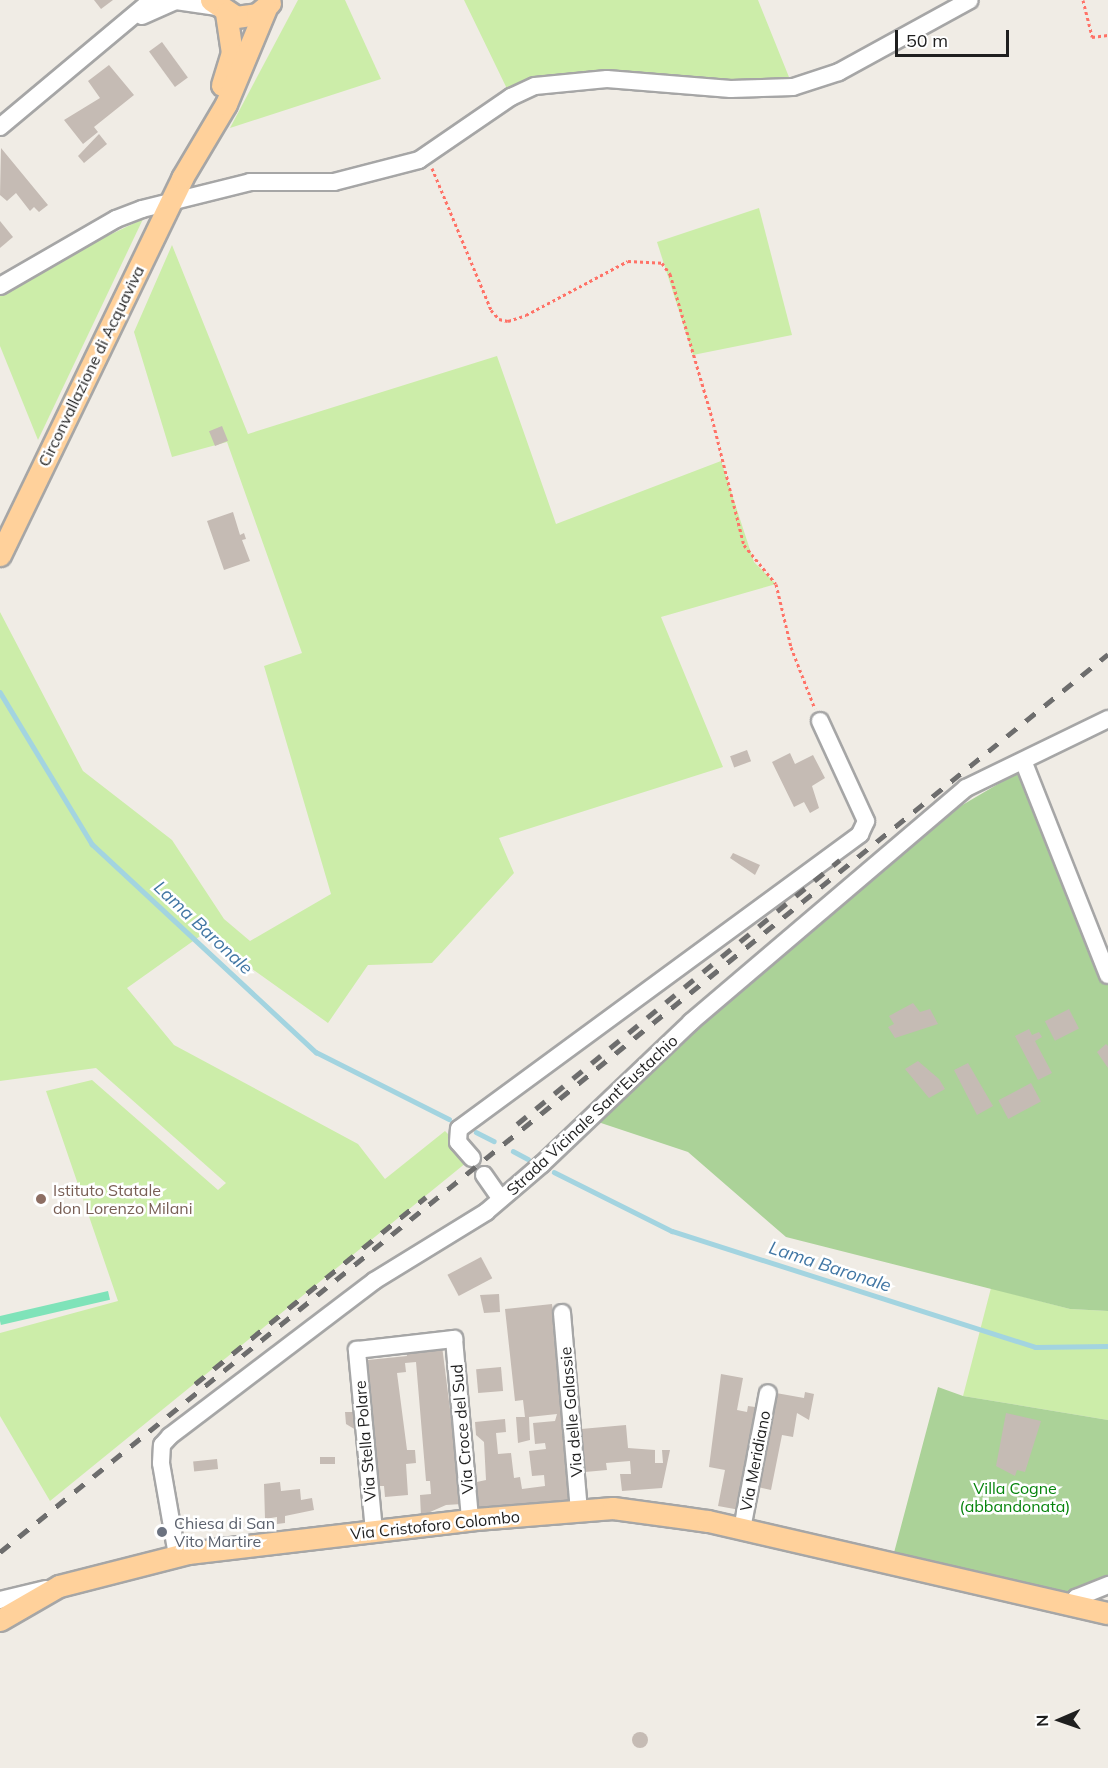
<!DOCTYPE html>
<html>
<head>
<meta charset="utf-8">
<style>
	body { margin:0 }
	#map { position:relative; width:1108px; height:1768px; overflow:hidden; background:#f0ece5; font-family:Mulish,sans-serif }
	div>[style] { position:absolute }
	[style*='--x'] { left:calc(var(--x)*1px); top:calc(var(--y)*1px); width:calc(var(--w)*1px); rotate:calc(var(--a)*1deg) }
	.grass>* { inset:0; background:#cceda9 }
	.forest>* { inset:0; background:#abd298 }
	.pitch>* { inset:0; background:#7fe3b9; transform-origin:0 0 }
	.stream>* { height:4.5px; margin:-2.25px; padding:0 2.25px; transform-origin:2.25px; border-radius:2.25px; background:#a3d4e0 }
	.building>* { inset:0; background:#c5bbb4; transform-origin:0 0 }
	.round { border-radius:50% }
	.path>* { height:3px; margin-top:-1.5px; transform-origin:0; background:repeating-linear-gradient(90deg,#ff7267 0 3px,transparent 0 6px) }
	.roads { filter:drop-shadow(2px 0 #a6a6a6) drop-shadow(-2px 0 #a6a6a6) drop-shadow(0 2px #a6a6a6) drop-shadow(0 -2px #a6a6a6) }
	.minor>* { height:16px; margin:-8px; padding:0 8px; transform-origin:8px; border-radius:8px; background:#fff }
	.major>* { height:21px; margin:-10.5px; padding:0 10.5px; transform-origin:10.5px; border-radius:10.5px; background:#ffd19b }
	.rail>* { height:4.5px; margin-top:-2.25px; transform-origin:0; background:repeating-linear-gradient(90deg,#6d6d6d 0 12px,transparent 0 24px) }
	.dots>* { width:16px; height:16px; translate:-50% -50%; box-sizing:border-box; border:3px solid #fff; border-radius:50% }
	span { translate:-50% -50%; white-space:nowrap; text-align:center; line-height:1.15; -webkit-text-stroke:5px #fff; paint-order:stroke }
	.street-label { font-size:16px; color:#1f1f1f }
	.education-label { font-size:16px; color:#785e54 }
	.left { translate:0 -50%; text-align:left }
	.park-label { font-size:16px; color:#06840c }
	.worship-label { font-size:16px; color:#5b616d }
	.water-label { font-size:18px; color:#4176a4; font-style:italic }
	.north { position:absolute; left:1030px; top:1690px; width:60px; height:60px; -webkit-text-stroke:4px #fff; paint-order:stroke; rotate:268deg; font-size:16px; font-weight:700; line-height:24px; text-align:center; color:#1f1f1f }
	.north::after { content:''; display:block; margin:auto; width:21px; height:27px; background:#1f1f1f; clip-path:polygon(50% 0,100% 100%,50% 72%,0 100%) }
	.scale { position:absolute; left:895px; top:30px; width:114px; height:27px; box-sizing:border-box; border:3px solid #1f1f1f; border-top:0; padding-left:8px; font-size:18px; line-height:21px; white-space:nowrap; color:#1f1f1f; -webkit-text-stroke:4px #fff; paint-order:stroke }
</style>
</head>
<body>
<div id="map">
	<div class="grass">
		<div style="clip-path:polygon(298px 0,345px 0,381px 79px,230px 128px)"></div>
		<div style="clip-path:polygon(464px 0,758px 0,793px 87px,619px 80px,511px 97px)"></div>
		<div style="clip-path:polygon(759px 208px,792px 335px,693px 355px,657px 242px)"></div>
		<div style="clip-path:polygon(143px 219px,38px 440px,0 346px,0 287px)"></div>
		<div style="clip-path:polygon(172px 245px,248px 434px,497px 356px,556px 524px,721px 461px,754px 562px,776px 584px,661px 617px,723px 767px,499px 838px,514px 873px,432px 963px,368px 965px,328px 1023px,203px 934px,127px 988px,174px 1045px,358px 1144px,385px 1179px,445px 1131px,472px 1158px,50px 1501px,0 1416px,0 1333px,118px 1301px,46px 1091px,92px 1080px,218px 1190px,226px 1183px,96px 1068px,0 1081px,0 612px,83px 771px,172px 840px,224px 919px,250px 941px,331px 894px,264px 666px,302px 653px,227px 442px,172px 457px,134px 332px)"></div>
		<div style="clip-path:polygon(991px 1288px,1070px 1309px,1108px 1311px,1108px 1420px,963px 1396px)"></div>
	</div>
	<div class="forest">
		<div style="clip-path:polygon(1025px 768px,1108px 974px,1108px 1311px,1070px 1309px,786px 1237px,688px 1152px,598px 1122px,653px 1063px,942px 817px)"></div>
		<div style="clip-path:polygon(938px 1387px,963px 1396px,1108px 1420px,1108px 1590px,1071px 1605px,891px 1564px)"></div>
	</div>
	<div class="pitch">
		<div style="left:108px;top:1291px;width:9px;height:112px;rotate:77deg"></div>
	</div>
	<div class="stream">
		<div style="--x:0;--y:692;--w:178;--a:58.8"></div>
		<div style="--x:92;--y:844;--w:306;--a:42.9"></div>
		<div style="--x:316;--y:1052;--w:149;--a:26.7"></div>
		<div style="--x:476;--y:1132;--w:20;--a:27"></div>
		<div style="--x:513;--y:1151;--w:17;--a:28"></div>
		<div style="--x:554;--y:1172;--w:132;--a:26.6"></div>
		<div style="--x:672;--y:1231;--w:381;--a:17.7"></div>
		<div style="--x:1035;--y:1347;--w:73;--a:-0.8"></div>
	</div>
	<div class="building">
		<div style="clip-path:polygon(94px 0,113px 0,101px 9px)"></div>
		<div style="left:162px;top:42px;width:44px;height:16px;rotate:54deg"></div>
		<div style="clip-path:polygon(109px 65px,134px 95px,94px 127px,98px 132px,83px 144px,64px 120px,100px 98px,88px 81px)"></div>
		<div style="clip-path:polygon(99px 134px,107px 144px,84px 163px,78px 156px)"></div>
		<div style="clip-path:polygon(1px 148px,48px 205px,39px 212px,34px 207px,30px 211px,16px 193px,7px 201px,0 195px)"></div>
		<div style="clip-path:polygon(0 221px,13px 237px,0 248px)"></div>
		<div style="left:222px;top:426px;width:16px;height:14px;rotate:68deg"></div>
		<div style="clip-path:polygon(233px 512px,240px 535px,244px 533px,246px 539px,242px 540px,250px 561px,224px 570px,207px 521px)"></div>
		<div style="left:747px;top:750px;width:12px;height:18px;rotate:70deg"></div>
		<div style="clip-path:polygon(790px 753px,795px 764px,813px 755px,825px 778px,812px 786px,819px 808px,810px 813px,804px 802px,794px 807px,772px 762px)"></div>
		<div style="clip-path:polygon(733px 853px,760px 865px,755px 875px,730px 858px)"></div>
		<div style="clip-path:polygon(913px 1003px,920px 1012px,930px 1009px,938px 1024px,895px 1038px,888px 1027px,894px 1024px,889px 1016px)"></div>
		<div style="left:1069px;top:1009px;width:22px;height:27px;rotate:63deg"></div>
		<div style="clip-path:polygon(1029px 1029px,1032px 1035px,1039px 1032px,1042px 1037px,1035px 1041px,1052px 1073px,1038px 1080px,1015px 1036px)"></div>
		<div style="clip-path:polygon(1106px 1044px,1108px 1046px,1108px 1068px,1097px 1052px)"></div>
		<div style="clip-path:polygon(918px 1061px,939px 1079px,945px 1089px,929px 1098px,905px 1069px)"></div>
		<div style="clip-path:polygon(968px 1063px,993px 1106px,977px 1115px,954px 1070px)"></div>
		<div style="left:1031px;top:1083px;width:21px;height:37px;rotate:62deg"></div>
		<div style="left:481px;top:1257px;width:24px;height:38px;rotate:62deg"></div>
		<div style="clip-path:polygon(499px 1294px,500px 1312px,484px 1313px,480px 1295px)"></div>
		<div style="clip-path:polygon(552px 1304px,572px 1503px,478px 1510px,472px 1483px,486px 1480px,484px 1442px,476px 1435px,475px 1422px,505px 1419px,506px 1432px,496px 1433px,498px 1454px,511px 1453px,514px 1478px,520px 1477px,522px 1489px,545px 1486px,544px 1475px,532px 1476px,529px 1451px,546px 1449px,545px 1443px,535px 1444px,533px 1423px,555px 1421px,557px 1414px,529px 1417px,530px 1440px,518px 1443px,516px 1417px,525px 1417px,523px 1400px,515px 1401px,505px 1309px)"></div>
		<div style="clip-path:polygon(442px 1346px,462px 1504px,446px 1505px,421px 1516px,420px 1495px,431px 1494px,430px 1481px,426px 1481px,416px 1362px,405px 1363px,406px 1372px,397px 1373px,407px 1450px,415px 1450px,416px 1463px,406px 1464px,408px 1495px,385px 1497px,384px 1486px,379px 1486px,368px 1360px,407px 1356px,406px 1348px)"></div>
		<div style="left:501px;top:1367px;width:24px;height:25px;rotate:85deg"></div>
		<div style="clip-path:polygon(721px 1374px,743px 1378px,737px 1410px,747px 1412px,748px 1406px,762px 1408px,740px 1510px,718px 1506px,725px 1470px,709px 1467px)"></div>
		<div style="clip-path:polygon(805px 1392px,814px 1394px,809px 1420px,797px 1413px,793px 1437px,782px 1435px,771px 1490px,758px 1487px,776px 1393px,804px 1398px)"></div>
		<div style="clip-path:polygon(345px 1412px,354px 1412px,356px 1430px,346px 1424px)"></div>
		<div style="clip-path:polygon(1006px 1413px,1041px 1421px,1025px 1472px,1017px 1470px,1015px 1476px,996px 1466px)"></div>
		<div style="clip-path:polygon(626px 1425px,628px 1448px,655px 1450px,655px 1463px,663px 1463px,662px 1450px,670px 1450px,662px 1488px,622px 1491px,620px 1474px,631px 1474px,630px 1461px,606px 1463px,607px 1470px,585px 1472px,581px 1429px)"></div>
		<div style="left:335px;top:1457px;width:7px;height:15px;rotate:90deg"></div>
		<div style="left:217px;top:1459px;width:10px;height:24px;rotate:84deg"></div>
		<div style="clip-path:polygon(280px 1482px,281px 1491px,300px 1489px,301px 1500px,312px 1498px,314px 1510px,285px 1516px,285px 1523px,277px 1524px,277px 1517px,265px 1519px,264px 1484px)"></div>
		<div class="round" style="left:632px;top:1732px;width:16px;height:16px"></div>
	</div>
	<div class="path">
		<div style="--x:1083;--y:0;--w:38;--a:76"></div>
		<div style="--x:1092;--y:37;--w:16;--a:-7"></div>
		<div style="--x:432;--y:168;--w:154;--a:67.4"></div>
		<div style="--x:491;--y:310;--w:12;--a:48"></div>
		<div style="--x:499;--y:319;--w:9;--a:13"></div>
		<div style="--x:508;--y:321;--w:19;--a:-18"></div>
		<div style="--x:526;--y:315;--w:115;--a:-27.9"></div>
		<div style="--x:628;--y:261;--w:34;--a:3"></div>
		<div style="--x:662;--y:263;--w:14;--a:54"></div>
		<div style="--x:670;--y:274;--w:150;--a:73.7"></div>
		<div style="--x:712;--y:418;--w:131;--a:75.9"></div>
		<div style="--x:744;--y:545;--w:50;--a:50.6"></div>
		<div style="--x:776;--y:584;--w:65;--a:76.6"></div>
		<div style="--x:791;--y:647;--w:66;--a:68.8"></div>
	</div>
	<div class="roads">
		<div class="minor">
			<div style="--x:142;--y:16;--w:37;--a:-24"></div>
			<div style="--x:176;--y:1;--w:40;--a:8.5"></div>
			<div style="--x:0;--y:127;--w:198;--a:-39.9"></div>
			<div style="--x:0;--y:286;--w:134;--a:-30"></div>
			<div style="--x:116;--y:219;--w:28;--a:-21"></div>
			<div style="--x:142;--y:209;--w:111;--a:-14"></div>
			<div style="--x:250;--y:182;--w:84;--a:0"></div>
			<div style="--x:334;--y:182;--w:88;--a:-14.5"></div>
			<div style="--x:419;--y:160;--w:112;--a:-34.4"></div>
			<div style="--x:511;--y:97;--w:26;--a:-25"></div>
			<div style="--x:535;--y:86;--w:72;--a:-5.6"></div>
			<div style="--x:607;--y:79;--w:124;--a:4.6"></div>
			<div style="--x:731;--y:89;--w:62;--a:-1.8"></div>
			<div style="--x:793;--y:87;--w:48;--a:-18.1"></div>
			<div style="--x:839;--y:72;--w:149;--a:-28.8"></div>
			<div style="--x:1024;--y:763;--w:228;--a:68.4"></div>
			<div style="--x:472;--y:1158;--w:21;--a:-131"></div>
			<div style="--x:458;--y:1142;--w:13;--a:-86"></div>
			<div style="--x:459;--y:1129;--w:498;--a:-36.3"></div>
			<div style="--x:860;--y:834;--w:14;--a:-65"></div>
			<div style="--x:866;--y:821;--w:110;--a:-114.7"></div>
			<div style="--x:484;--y:1175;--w:29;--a:55"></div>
			<div style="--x:562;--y:1313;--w:198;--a:85.1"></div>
			<div style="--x:742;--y:1529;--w:138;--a:-79.2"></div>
			<div style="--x:374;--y:1531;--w:182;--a:-95.4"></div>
			<div style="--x:357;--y:1350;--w:98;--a:-6.5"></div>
			<div style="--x:454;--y:1339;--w:182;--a:84.9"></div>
			<div style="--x:177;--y:1555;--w:93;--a:-99.9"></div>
			<div style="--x:161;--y:1463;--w:18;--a:-87"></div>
			<div style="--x:162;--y:1445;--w:12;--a:-48"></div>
			<div style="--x:170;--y:1436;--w:256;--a:-37.2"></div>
			<div style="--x:374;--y:1281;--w:132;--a:-31.6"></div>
			<div style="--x:486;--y:1212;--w:74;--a:-40.6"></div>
			<div style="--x:542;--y:1164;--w:206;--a:-43.6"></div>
			<div style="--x:691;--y:1022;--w:361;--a:-40.4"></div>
			<div style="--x:966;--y:788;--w:158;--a:-25.9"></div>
			<div style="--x:0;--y:1600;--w:47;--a:-13.4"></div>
			<div style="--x:1071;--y:1605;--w:9;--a:-54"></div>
			<div style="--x:1076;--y:1598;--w:35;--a:-22"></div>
		</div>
		<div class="major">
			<div style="--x:211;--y:0;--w:30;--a:34"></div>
			<div style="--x:236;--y:17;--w:21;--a:-8"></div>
			<div style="--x:257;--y:14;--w:17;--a:-40"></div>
			<div style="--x:222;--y:85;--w:34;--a:-73"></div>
			<div style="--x:232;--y:53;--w:40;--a:-98.5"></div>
			<div style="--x:0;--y:555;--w:419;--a:-64.2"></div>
			<div style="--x:182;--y:178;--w:86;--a:-59.3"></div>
			<div style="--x:226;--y:104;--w:104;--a:-67.4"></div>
			<div style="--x:0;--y:1620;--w:68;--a:-30"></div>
			<div style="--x:59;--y:1586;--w:133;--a:-14.3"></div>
			<div style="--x:188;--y:1553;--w:290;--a:-6.7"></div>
			<div style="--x:476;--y:1519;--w:137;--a:-4.6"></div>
			<div style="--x:613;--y:1508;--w:96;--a:7.8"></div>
			<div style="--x:708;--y:1521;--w:410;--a:13"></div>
		</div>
	</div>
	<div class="rail">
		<div style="--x:517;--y:1124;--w:417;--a:-39.3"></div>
		<div style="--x:195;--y:1384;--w:297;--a:-39"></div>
		<div style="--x:0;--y:1552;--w:1426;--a:-39.02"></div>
	</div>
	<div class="dots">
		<div style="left:41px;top:1199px;background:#8d6e63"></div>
		<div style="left:162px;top:1532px;background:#6b7280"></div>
	</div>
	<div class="street-label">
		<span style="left:91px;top:366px;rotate:-64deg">Circonvallazione di Acquaviva</span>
		<span style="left:592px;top:1115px;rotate:-43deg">Strada Vicinale Sant'Eustachio</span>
		<span style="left:571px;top:1412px;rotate:-95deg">Via delle Galassie</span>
		<span style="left:462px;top:1429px;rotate:-95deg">Via Croce del Sud</span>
		<span style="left:365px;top:1441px;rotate:-95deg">Via Stella Polare</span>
		<span style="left:755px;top:1461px;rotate:-79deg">Via Meridiano</span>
		<span style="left:435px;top:1525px;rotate:-6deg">Via Cristoforo Colombo</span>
	</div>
	<div class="education-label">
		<span class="left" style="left:53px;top:1199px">Istituto Statale<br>don Lorenzo Milani</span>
	</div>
	<div class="park-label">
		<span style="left:1015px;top:1497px">Villa Cogne<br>(abbandonata)</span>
	</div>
	<div class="worship-label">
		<span class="left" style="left:174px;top:1532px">Chiesa di San<br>Vito Martire</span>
	</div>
	<div class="water-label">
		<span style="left:203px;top:928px;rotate:43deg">Lama Baronale</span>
		<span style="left:830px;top:1267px;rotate:18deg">Lama Baronale</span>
	</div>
	<div class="north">N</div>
	<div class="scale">50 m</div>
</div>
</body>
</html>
